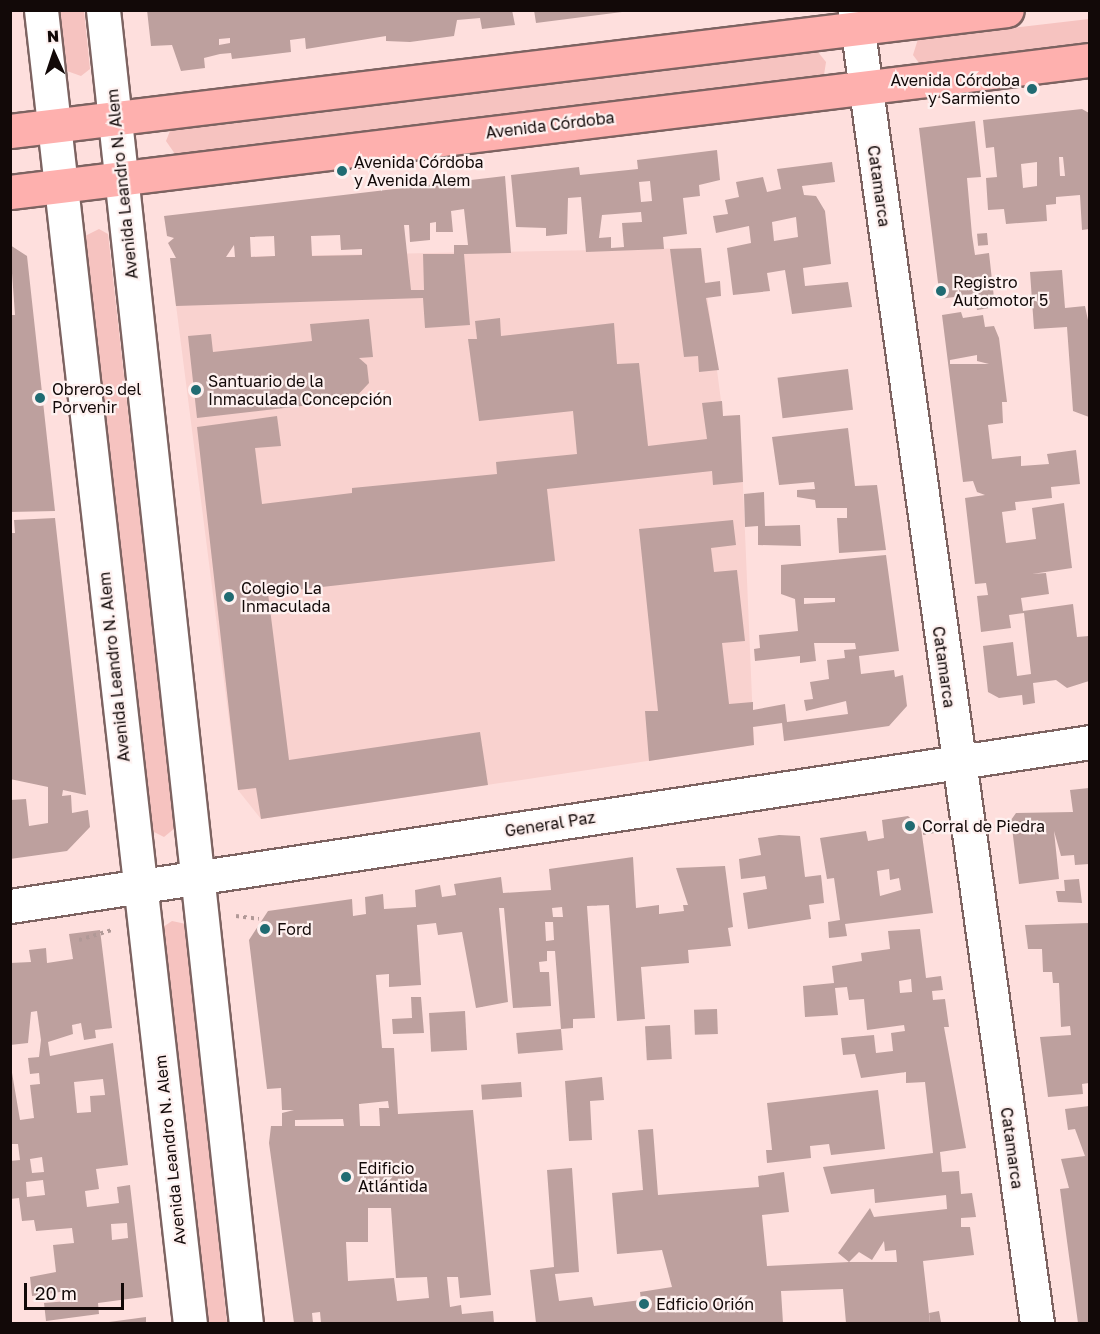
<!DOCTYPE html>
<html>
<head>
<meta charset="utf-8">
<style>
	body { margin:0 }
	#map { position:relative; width:1100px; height:1334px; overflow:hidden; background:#fedfdd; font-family:"Golos Text",sans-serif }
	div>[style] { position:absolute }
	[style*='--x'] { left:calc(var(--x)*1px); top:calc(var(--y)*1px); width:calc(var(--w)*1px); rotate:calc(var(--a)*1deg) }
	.built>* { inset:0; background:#f9d2cf }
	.green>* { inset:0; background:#f6c3c0 }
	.building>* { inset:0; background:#bda09e; transform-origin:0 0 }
	.path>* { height:4px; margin-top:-2px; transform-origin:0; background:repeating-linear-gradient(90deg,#b19997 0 3px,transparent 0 7.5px) }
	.roads { filter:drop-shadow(2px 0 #7d6361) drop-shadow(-2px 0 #7d6361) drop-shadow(0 2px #7d6361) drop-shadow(0 -2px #7d6361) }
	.minor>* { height:33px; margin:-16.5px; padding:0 16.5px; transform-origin:16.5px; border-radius:16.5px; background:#fff }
	.major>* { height:33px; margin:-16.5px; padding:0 16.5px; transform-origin:16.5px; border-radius:16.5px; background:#feb0ae }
	.dots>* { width:16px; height:16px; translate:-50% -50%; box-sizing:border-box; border:3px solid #fef1f0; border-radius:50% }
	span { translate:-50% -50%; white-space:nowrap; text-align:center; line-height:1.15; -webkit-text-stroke:4.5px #fef1f0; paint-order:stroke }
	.poi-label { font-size:16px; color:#120908 }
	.right { translate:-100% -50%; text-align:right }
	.left { translate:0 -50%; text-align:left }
	.street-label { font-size:16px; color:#120908 }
	.frame { position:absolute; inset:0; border:12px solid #120908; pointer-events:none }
	.north { position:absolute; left:24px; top:24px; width:60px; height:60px; -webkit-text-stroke:4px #fef1f0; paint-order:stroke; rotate:357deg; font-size:16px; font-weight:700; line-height:24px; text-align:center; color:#120908 }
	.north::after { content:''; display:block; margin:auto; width:21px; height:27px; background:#120908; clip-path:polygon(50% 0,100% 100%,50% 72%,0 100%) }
	.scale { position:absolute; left:24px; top:1283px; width:100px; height:27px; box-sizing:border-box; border:3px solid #120908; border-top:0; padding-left:8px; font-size:18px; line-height:21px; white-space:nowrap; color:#120908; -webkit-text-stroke:4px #fef1f0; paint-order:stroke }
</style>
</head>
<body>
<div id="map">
	<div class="built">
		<div style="clip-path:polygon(701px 248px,723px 416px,740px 415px,754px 745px,261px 819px,238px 790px,170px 258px)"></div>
	</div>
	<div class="green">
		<div style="clip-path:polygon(60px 11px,84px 11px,90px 69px,81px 76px,67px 71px)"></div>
		<div style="clip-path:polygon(1089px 19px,1089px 42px,919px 63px,913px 55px,918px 39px)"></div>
		<div style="clip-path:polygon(818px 52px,826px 62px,824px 75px,175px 154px,166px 141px,170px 131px)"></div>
		<div style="clip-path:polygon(99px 229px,108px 234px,175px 828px,164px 837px,152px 831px,85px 236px)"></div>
		<div style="clip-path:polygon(172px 921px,186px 924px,227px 1323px,208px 1323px,163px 927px)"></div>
	</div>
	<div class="building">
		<div style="clip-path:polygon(evenodd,147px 10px,512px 10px,515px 25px,482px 29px,480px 18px,457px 20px,454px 36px,410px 42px,386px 41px,386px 36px,306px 49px,305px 38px,290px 40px,291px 52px,232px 59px,231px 53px,220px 54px,204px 58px,205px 68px,181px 71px,172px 45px,151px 46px,147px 10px,230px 38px,230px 43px,219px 45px,219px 39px,230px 38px)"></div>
		<div style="clip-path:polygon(534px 10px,622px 10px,622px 12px,536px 23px)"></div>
		<div style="clip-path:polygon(evenodd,1082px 109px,1089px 113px,1089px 229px,1082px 230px,1080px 195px,1056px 197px,1056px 204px,1046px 205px,1047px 221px,1006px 224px,1004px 209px,988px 210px,986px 178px,997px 177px,994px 147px,986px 148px,983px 120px,1082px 109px,1059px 157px,1063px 157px,1065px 176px,1060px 176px,1059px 157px,1082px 109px,1037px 162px,1037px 186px,1023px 188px,1021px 164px,1037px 162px)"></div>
		<div style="clip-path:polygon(975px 121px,981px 177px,967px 178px,972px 235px,975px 255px,989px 253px,995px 307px,977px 310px,975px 294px,940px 299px,919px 128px)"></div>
		<div style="clip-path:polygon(evenodd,717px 150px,720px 180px,699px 185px,700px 196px,683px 198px,687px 234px,663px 237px,664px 249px,586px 252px,581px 197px,568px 198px,567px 234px,546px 236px,546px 228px,516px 227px,511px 175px,579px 167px,580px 175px,638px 169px,637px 160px,717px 150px,650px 181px,652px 201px,641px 202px,639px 182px,650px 181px,717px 150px,641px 212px,642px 222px,622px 223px,624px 247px,611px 248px,611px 237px,599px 238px,602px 215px,641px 212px)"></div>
		<div style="clip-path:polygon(evenodd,832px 162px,835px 182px,802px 186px,804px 195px,816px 196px,825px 211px,831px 264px,803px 268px,805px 286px,848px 282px,852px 307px,792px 314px,785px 270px,767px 273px,770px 291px,733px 295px,727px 248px,751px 243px,749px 226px,716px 233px,713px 216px,728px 214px,725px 200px,739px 197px,736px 182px,763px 177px,767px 192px,781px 189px,777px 169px,832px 162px,796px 217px,798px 237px,774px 241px,772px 222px,796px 217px)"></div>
		<div style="clip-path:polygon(evenodd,505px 176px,511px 253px,464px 254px,470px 325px,425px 328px,423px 298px,176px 306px,170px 258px,176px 258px,168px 243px,174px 238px,167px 236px,164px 216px,505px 176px,464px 209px,468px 245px,454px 245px,454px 254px,423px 254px,424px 290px,411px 290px,404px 225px,409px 225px,410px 242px,430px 240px,430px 223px,436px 222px,436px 232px,453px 232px,451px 211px,464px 209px,505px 176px,340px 235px,341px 250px,362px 249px,362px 255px,312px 256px,311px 236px,340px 235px,505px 176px,274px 236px,275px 256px,251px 257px,250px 237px,274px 236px,505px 176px,234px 245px,235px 257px,226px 257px,234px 245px)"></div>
		<div style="left:987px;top:233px;width:12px;height:10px;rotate:85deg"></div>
		<div style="clip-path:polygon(10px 245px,27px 256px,55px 511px,10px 512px,10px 315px,15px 315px)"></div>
		<div style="clip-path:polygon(701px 248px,705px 283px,720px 281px,721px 296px,706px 298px,719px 370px,699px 372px,698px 356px,684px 357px,670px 249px)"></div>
		<div style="clip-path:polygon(1062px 270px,1065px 308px,1085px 306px,1089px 325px,1089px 417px,1073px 411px,1067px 327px,1034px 329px,1030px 272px)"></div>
		<div style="clip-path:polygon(evenodd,961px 312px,963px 318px,983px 315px,985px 327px,994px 326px,999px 338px,1007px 402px,1002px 402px,1003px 423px,988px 425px,992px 459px,1021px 456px,1021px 466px,1049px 464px,1047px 454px,1076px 450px,1080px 484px,1051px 487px,1052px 498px,1015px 502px,1016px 510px,1002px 512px,1006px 543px,1036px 539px,1032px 508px,1064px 503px,1072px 568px,1032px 574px,1046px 573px,1049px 594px,1021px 598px,1023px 611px,1073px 604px,1077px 637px,1089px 636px,1089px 681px,1067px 688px,1056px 680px,1033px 683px,1035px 703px,1023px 705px,1022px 695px,999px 698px,988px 692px,983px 646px,1013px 642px,1017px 676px,1031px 674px,1024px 613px,1009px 615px,1011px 628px,981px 632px,977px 596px,988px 595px,986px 583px,975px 584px,965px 498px,985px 495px,977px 492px,973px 481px,963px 482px,942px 315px,961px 312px,977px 355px,977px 361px,989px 364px,950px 364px,950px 360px,977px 355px)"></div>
		<div style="clip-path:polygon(500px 318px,501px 336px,614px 323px,617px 364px,639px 363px,648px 446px,707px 439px,702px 403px,722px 401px,723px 416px,740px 415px,743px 482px,713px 485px,712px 471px,547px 489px,555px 561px,268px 593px,289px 760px,480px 732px,488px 785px,261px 819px,256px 788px,238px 790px,197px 427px,277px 416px,281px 446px,255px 448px,262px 504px,352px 493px,352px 488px,497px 474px,496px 462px,577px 454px,573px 411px,479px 421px,468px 339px,477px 339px,475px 321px)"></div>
		<div style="clip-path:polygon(369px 319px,373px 357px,359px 358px,367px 365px,369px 383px,353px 400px,197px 418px,188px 336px,211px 334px,213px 352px,312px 341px,310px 324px)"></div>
		<div style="left:848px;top:369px;width:41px;height:71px;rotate:83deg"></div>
		<div style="clip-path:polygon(848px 428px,855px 486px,877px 485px,886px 550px,839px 553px,837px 518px,847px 518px,847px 508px,816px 508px,815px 500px,797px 497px,797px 490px,815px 489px,814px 482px,779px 485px,772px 437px)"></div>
		<div style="clip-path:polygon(764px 492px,765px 526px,800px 525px,801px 546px,758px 545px,758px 526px,745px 527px,744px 494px)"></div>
		<div style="clip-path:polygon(55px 518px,86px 795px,63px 790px,62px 796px,71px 795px,72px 813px,88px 810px,90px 827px,67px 851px,10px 859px,10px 800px,26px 799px,29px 826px,48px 823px,48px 787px,10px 779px,10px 533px,15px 533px,14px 520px)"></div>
		<div style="clip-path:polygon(evenodd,733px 520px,736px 545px,711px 548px,714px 572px,737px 570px,745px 641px,722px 643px,729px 704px,753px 702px,753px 710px,785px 704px,787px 722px,848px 714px,846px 701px,806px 711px,804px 700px,813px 699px,810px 682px,829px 679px,827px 660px,845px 658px,844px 650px,856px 649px,855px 643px,814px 643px,816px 661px,800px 663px,800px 656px,755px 661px,754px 649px,760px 648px,759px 635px,798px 631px,795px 599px,781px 594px,781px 565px,886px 555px,899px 651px,859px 656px,861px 674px,894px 670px,895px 677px,903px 675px,907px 706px,889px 726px,784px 741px,782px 723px,753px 727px,754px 745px,649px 761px,645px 711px,658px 711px,639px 529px,733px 520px,804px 598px,835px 598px,835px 602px,804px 604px,804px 598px)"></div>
		<div style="clip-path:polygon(1089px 788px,1089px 864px,1075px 865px,1074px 855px,1061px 856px,1054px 831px,1059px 879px,1019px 884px,1011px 820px,1016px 813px,1073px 812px,1070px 790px)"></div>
		<div style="clip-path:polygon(evenodd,908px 816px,921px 828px,933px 913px,845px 924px,847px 936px,829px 938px,828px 922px,840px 920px,834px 878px,827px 879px,820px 838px,866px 831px,868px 841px,884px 838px,882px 820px,908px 816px,889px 869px,890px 880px,899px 878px,901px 890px,880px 896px,877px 871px,889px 869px)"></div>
		<div style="clip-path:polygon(779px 835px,800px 836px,805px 877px,821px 875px,824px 903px,809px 905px,811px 919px,748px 929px,743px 893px,767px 889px,765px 876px,741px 879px,739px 859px,761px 855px,758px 838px)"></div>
		<div style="clip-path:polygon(evenodd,633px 857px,636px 908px,659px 905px,659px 914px,684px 911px,683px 905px,688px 905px,676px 868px,725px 866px,733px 927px,728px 928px,731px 946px,688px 950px,689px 963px,641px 967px,645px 1019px,617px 1021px,609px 905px,587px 906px,595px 1018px,573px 1019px,573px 1028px,561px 1029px,555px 951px,547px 951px,547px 961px,539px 962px,540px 972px,549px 972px,551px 1006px,513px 1008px,504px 908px,499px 908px,508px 1002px,476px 1008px,462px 932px,438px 935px,436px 923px,417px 925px,421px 985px,389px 987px,389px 974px,376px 975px,382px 1048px,394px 1048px,398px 1114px,473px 1110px,491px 1295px,460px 1298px,458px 1277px,447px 1277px,450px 1307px,461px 1305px,462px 1314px,493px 1311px,494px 1323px,321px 1323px,320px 1312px,312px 1313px,313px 1323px,294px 1323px,269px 1143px,271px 1126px,282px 1126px,282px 1113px,294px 1110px,282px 1110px,281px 1088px,267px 1089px,249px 940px,268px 911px,352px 899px,353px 916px,366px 914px,365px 897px,383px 894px,384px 909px,416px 907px,415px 890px,440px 885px,442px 897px,456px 895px,454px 884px,501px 877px,503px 893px,551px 890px,549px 869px,633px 857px,562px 907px,563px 917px,553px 917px,552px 908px,562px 907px,633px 857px,545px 922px,553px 922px,554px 940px,546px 941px,545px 922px,633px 857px,388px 1101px,389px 1108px,379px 1108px,380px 1126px,360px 1126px,359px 1104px,388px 1101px,633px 857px,343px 1119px,344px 1126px,295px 1126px,295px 1120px,343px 1119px,633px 857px,368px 1208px,391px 1208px,396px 1278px,427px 1277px,429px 1298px,397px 1301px,394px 1278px,348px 1281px,346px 1242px,368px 1242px,368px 1208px)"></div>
		<div style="clip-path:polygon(1079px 879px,1082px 903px,1058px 902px,1056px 891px,1065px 891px,1064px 880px)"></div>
		<div style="clip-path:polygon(1089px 923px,1089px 1083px,1082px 1084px,1083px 1094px,1048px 1097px,1040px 1037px,1071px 1035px,1070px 1026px,1061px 1027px,1059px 983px,1053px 983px,1052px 972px,1043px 972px,1042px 949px,1028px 949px,1025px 925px)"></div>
		<div style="clip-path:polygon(evenodd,920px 929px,926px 978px,941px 976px,943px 990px,932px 991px,933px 1000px,945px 999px,949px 1027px,944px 1027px,966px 1148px,940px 1152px,942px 1172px,959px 1171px,961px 1194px,972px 1193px,976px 1217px,961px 1218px,961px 1227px,970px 1227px,974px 1255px,923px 1261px,930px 1323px,846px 1323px,843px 1289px,781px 1291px,783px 1323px,536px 1323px,530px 1270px,554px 1267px,547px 1170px,572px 1168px,579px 1272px,555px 1274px,559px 1301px,592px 1297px,594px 1306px,641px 1300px,640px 1292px,672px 1287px,662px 1250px,617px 1254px,612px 1193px,643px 1190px,638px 1130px,653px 1129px,658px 1195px,759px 1187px,758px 1176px,784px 1172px,789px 1212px,762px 1215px,767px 1266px,849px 1262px,838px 1253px,870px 1208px,874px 1217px,947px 1209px,946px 1195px,875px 1203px,874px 1189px,831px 1194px,823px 1167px,933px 1153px,925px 1082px,906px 1083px,906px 1072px,861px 1078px,855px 1054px,843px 1055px,841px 1038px,874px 1035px,876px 1053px,893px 1051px,891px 1033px,905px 1031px,904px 1025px,867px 1030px,864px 999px,849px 1000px,847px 987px,835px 988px,838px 1015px,805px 1017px,803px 986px,834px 983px,832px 966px,862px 961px,861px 953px,890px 949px,888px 931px,920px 929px,911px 979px,912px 992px,900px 993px,899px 981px,911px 979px,920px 929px,884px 1241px,885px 1251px,896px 1250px,897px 1262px,849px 1262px,859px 1252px,872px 1260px,884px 1241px)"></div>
		<div style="clip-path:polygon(evenodd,100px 930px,112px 1028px,95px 1030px,96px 1038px,84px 1040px,81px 1023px,72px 1025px,73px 1034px,48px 1042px,50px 1056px,113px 1043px,128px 1165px,96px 1169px,99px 1189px,85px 1191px,87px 1207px,119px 1203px,117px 1187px,130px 1185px,143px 1297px,98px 1303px,99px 1314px,46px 1321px,44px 1303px,68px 1301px,67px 1291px,32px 1296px,30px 1277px,56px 1272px,53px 1245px,74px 1243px,72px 1228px,36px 1231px,34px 1220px,22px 1221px,19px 1198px,10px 1199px,10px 1161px,20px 1160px,18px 1144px,10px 1144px,10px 1061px,20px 1120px,34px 1118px,30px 1085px,40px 1084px,39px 1073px,30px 1074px,28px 1058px,39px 1057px,41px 1040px,37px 1011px,31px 1012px,28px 1043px,10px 1045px,10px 963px,31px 962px,29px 950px,46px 948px,47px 963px,73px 959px,69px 934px,100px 930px,103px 1079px,105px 1095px,90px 1096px,91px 1112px,77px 1113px,74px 1082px,103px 1079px,100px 930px,42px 1157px,44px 1172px,32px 1173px,30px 1159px,42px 1157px,100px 930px,43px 1180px,45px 1195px,27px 1197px,26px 1182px,43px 1180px,100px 930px,127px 1223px,128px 1238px,112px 1240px,111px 1224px,127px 1223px)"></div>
		<div style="clip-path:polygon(411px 997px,421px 997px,424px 1033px,393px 1034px,392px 1019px,412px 1018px)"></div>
		<div style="left:717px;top:1009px;width:25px;height:23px;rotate:88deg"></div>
		<div style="left:465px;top:1011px;width:39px;height:36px;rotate:87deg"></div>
		<div style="left:670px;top:1025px;width:34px;height:25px;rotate:87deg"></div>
		<div style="left:561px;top:1029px;width:21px;height:45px;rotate:85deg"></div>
		<div style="clip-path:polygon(602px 1077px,604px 1100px,590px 1101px,592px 1140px,569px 1141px,565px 1081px)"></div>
		<div style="left:521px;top:1082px;width:15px;height:40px;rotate:86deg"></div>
		<div style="clip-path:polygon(878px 1090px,885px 1149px,831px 1155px,829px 1144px,810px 1146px,811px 1158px,767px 1163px,766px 1150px,772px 1150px,767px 1103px)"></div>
		<div style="clip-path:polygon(1089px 1106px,1089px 1323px,1078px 1323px,1060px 1189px,1069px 1188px,1061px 1159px,1085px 1156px,1075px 1129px,1068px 1130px,1065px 1109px)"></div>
		<div style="clip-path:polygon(939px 1311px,941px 1322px,930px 1323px,929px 1313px)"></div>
		<div style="clip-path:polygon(146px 1317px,146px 1323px,109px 1323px,109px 1322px)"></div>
	</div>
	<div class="path">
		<div style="--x:923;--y:833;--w:11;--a:-10"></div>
		<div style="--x:236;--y:916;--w:23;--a:7"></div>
		<div style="--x:79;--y:940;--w:34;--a:-17"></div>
	</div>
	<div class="roads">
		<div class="minor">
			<div style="--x:41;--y:10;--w:1322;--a:83.53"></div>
			<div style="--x:103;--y:10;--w:1322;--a:83.79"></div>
			<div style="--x:855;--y:10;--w:1327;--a:82.11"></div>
			<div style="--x:10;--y:906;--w:1092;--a:-8.63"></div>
		</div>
		<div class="major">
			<div style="--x:10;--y:131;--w:1004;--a:-6.92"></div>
			<div style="--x:10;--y:192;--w:1088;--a:-6.97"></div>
		</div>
	</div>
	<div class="dots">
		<div style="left:1032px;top:89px;background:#206b72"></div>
		<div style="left:342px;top:171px;background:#206b72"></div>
		<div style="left:941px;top:291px;background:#206b72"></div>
		<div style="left:196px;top:390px;background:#206b72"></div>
		<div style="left:40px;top:398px;background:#206b72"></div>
		<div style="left:229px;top:597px;background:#206b72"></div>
		<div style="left:910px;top:826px;background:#206b72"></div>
		<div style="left:265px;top:929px;background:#206b72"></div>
		<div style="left:346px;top:1177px;background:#206b72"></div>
		<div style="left:644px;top:1304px;background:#206b72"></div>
	</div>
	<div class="poi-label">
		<span class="right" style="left:1020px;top:89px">Avenida Córdoba<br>y Sarmiento</span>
		<span class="left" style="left:354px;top:171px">Avenida Córdoba<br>y Avenida Alem</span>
		<span class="left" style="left:953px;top:291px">Registro<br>Automotor 5</span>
		<span class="left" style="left:208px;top:390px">Santuario de la<br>Inmaculada Concepción</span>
		<span class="left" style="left:52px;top:398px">Obreros del<br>Porvenir</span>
		<span class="left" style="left:241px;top:597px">Colegio La<br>Inmaculada</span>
		<span class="left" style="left:922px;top:826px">Corral de Piedra</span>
		<span class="left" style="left:277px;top:929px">Ford</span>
		<span class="left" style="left:358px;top:1177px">Edificio<br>Atlántida</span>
		<span class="left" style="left:656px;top:1304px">Edficio Orión</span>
	</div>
	<div class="street-label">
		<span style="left:550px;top:125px;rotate:-7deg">Avenida Córdoba</span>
		<span style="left:122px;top:184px;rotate:-96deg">Avenida Leandro N. Alem</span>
		<span style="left:879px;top:186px;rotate:82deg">Catamarca</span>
		<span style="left:114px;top:667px;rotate:-96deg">Avenida Leandro N. Alem</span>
		<span style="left:944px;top:667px;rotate:82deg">Catamarca</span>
		<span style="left:550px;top:824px;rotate:-9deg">General Paz</span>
		<span style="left:1012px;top:1148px;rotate:82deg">Catamarca</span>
		<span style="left:170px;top:1150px;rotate:-96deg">Avenida Leandro N. Alem</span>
	</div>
	<div class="frame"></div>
	<div class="north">N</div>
	<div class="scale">20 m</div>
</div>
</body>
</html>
